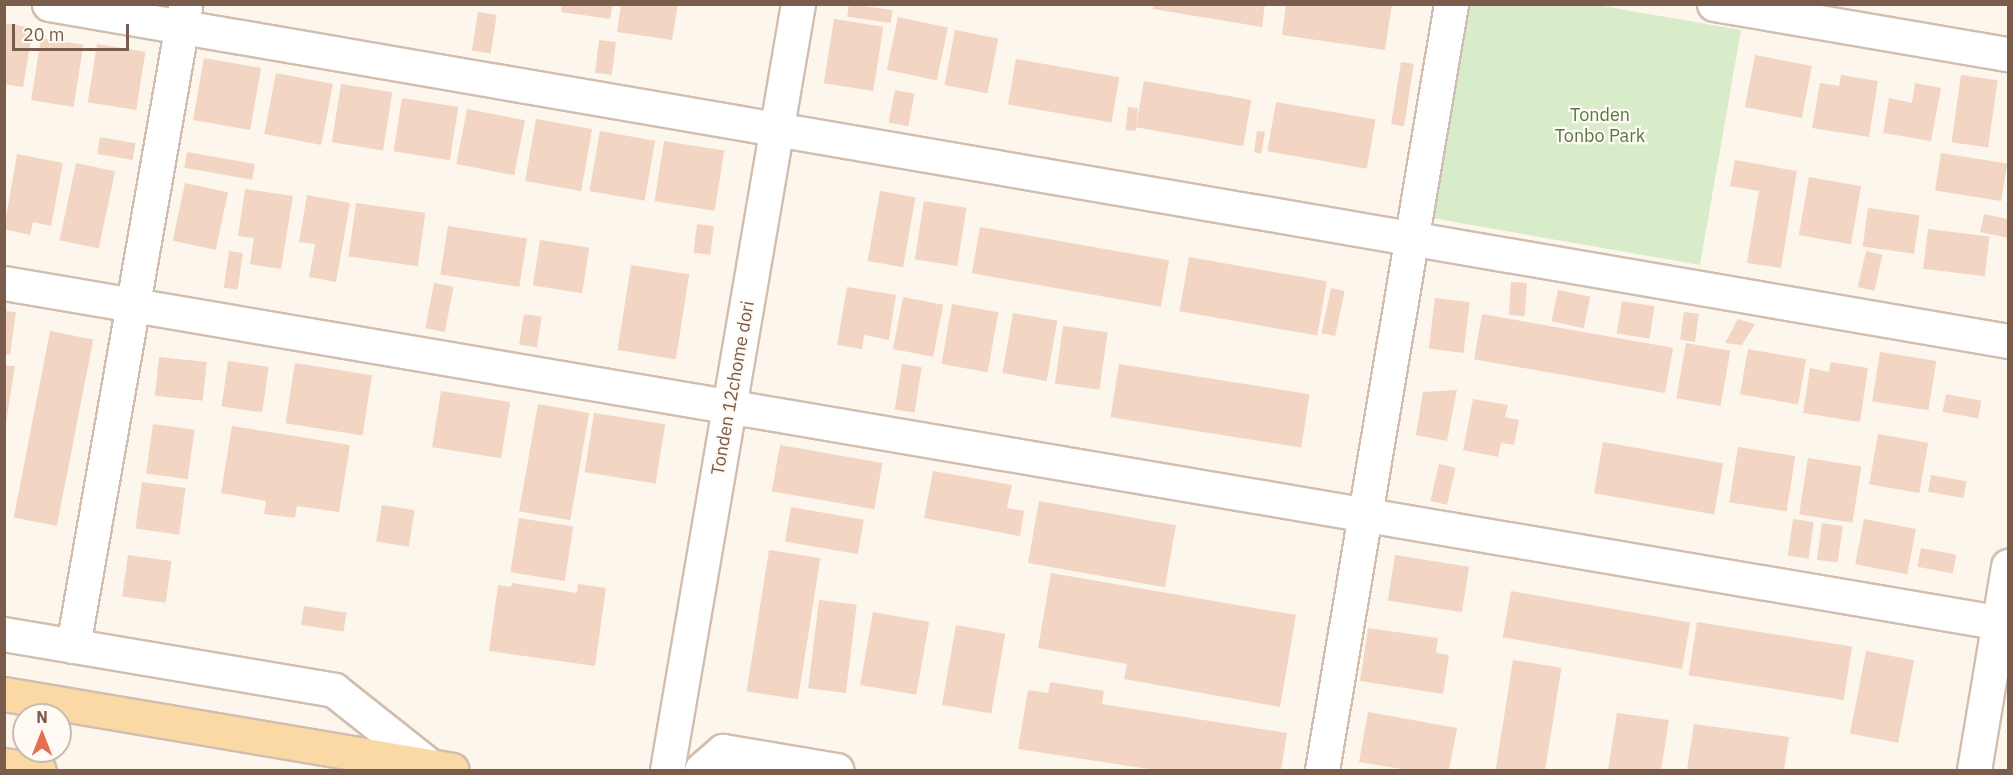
<!DOCTYPE html>
<html>
<head>
<meta charset="utf-8">
<style>
	body { margin:0 }
	#map { position:relative; width:2013px; height:775px; overflow:hidden; background:#fdf6ec; font-family:"IBM Plex Sans",sans-serif }
	div>[style] { position:absolute }
	[style*='--x'] { left:calc(var(--x)*1px); top:calc(var(--y)*1px); width:calc(var(--w)*1px); rotate:calc(var(--a)*1deg) }
	.green>* { inset:0; background:#d8ecc9 }
	.building>* { inset:0; background:#f3d5c3; transform-origin:0 0 }
	.roads { filter:drop-shadow(2px 0 #d1beb0) drop-shadow(-2px 0 #d1beb0) drop-shadow(0 2px #d1beb0) drop-shadow(0 -2px #d1beb0) }
	.minor>* { height:33px; margin:-16.5px; padding:0 16.5px; transform-origin:16.5px; border-radius:16.5px; background:#fff }
	.primary>* { height:33px; margin:-16.5px; padding:0 16.5px; transform-origin:16.5px; border-radius:16.5px; background:#fbd9a5 }
	span { translate:-50% -50%; white-space:nowrap; text-align:center; line-height:1.15; -webkit-text-stroke:4.5px #fffaf3; paint-order:stroke }
	.park-label { font-size:18px; color:#537a41 }
	.street-label { font-size:18px; color:#7a5c4d }
	.frame { position:absolute; inset:0; border:6px solid #7a5c4d; pointer-events:none }
	.north { position:absolute; left:12px; top:703px; width:60px; height:60px; box-sizing:border-box; background:#fffaf3; border:2px solid #cabbb1; border-radius:50%; rotate:0deg; font-size:16px; font-weight:700; line-height:24px; text-align:center; color:#7a5c4d }
	.north::after { content:''; display:block; margin:auto; width:21px; height:27px; background:#e76f51; clip-path:polygon(50% 0,100% 100%,50% 72%,0 100%) }
	.scale { position:absolute; left:12px; top:24px; width:117px; height:27px; box-sizing:border-box; border:3px solid #7a5c4d; border-top:0; padding-left:8px; font-size:18px; line-height:21px; white-space:nowrap; color:#7a5c4d; -webkit-text-stroke:4px #fffaf3; paint-order:stroke }
</style>
</head>
<body>
<div id="map">
	<div class="green">
		<div style="clip-path:polygon(1469px 5px,1597px 5px,1741px 30px,1700px 265px,1432px 218px)"></div>
	</div>
	<div class="building">
		<div style="clip-path:polygon(562px 4px,613px 4px,610px 19px,561px 12px)"></div>
		<div style="clip-path:polygon(621px 4px,678px 4px,672px 40px,617px 32px)"></div>
		<div style="left:849px;top:4px;width:44px;height:13px;rotate:8deg"></div>
		<div style="clip-path:polygon(1154px 4px,1265px 4px,1262px 27px,1153px 9px)"></div>
		<div style="clip-path:polygon(1286px 4px,1392px 4px,1385px 50px,1282px 35px)"></div>
		<div style="left:478px;top:12px;width:19px;height:39px;rotate:9deg"></div>
		<div style="left:898px;top:17px;width:51px;height:54px;rotate:12deg"></div>
		<div style="left:834px;top:19px;width:50px;height:65px;rotate:9deg"></div>
		<div style="clip-path:polygon(4px 23px,33px 28px,23px 87px,4px 84px)"></div>
		<div style="left:955px;top:30px;width:44px;height:56px;rotate:11deg"></div>
		<div style="left:41px;top:38px;width:43px;height:63px;rotate:9deg"></div>
		<div style="left:599px;top:40px;width:17px;height:33px;rotate:7deg"></div>
		<div style="left:97px;top:44px;width:49px;height:59px;rotate:9deg"></div>
		<div style="left:1755px;top:55px;width:58px;height:53px;rotate:11deg"></div>
		<div style="left:204px;top:58px;width:58px;height:63px;rotate:10deg"></div>
		<div style="left:1016px;top:59px;width:105px;height:46px;rotate:10deg"></div>
		<div style="left:1401px;top:62px;width:13px;height:63px;rotate:9deg"></div>
		<div style="left:276px;top:73px;width:58px;height:62px;rotate:11deg"></div>
		<div style="clip-path:polygon(1841px 75px,1878px 81px,1869px 137px,1812px 128px,1820px 83px,1839px 86px)"></div>
		<div style="left:1961px;top:75px;width:37px;height:68px;rotate:8deg"></div>
		<div style="left:1144px;top:81px;width:109px;height:47px;rotate:10deg"></div>
		<div style="clip-path:polygon(1915px 83px,1941px 88px,1931px 141px,1883px 133px,1889px 98px,1912px 103px)"></div>
		<div style="left:341px;top:84px;width:52px;height:59px;rotate:9deg"></div>
		<div style="left:895px;top:90px;width:20px;height:33px;rotate:11deg"></div>
		<div style="left:402px;top:98px;width:57px;height:54px;rotate:9deg"></div>
		<div style="left:1276px;top:102px;width:101px;height:50px;rotate:10deg"></div>
		<div style="left:1128px;top:107px;width:10px;height:23px;rotate:6deg"></div>
		<div style="left:467px;top:109px;width:59px;height:56px;rotate:11deg"></div>
		<div style="left:536px;top:119px;width:57px;height:63px;rotate:10deg"></div>
		<div style="left:600px;top:131px;width:56px;height:61px;rotate:10deg"></div>
		<div style="clip-path:polygon(1257px 131px,1265px 132px,1261px 154px,1254px 152px)"></div>
		<div style="left:100px;top:137px;width:36px;height:17px;rotate:10deg"></div>
		<div style="left:664px;top:141px;width:61px;height:61px;rotate:9deg"></div>
		<div style="left:187px;top:152px;width:69px;height:16px;rotate:10deg"></div>
		<div style="left:1941px;top:153px;width:67px;height:38px;rotate:9deg"></div>
		<div style="clip-path:polygon(17px 154px,63px 163px,51px 226px,33px 222px,30px 235px,4px 229px)"></div>
		<div style="clip-path:polygon(1735px 160px,1797px 171px,1781px 268px,1747px 263px,1759px 191px,1730px 186px)"></div>
		<div style="left:76px;top:163px;width:40px;height:79px;rotate:12deg"></div>
		<div style="left:1809px;top:177px;width:53px;height:59px;rotate:10deg"></div>
		<div style="left:185px;top:183px;width:44px;height:59px;rotate:12deg"></div>
		<div style="clip-path:polygon(245px 189px,293px 196px,281px 269px,250px 264px,254px 238px,238px 236px)"></div>
		<div style="left:880px;top:191px;width:36px;height:71px;rotate:10deg"></div>
		<div style="clip-path:polygon(307px 195px,350px 203px,336px 282px,309px 277px,315px 244px,299px 242px)"></div>
		<div style="left:924px;top:201px;width:43px;height:59px;rotate:9deg"></div>
		<div style="left:356px;top:203px;width:70px;height:54px;rotate:8deg"></div>
		<div style="left:1868px;top:208px;width:52px;height:39px;rotate:8deg"></div>
		<div style="clip-path:polygon(1984px 214px,2008px 219px,2008px 238px,1980px 232px)"></div>
		<div style="left:697px;top:224px;width:17px;height:29px;rotate:7deg"></div>
		<div style="left:448px;top:226px;width:80px;height:49px;rotate:9deg"></div>
		<div style="left:980px;top:227px;width:192px;height:47px;rotate:10deg"></div>
		<div style="left:1928px;top:229px;width:62px;height:40px;rotate:7deg"></div>
		<div style="left:540px;top:240px;width:50px;height:46px;rotate:9deg"></div>
		<div style="left:229px;top:251px;width:14px;height:37px;rotate:8deg"></div>
		<div style="left:1866px;top:251px;width:17px;height:37px;rotate:13deg"></div>
		<div style="left:1189px;top:257px;width:140px;height:55px;rotate:10deg"></div>
		<div style="left:631px;top:265px;width:59px;height:86px;rotate:9deg"></div>
		<div style="left:1511px;top:282px;width:16px;height:33px;rotate:4deg"></div>
		<div style="left:434px;top:283px;width:20px;height:46px;rotate:11deg"></div>
		<div style="clip-path:polygon(847px 287px,896px 295px,889px 340px,864px 335px,862px 349px,837px 345px)"></div>
		<div style="left:1331px;top:288px;width:14px;height:46px;rotate:12deg"></div>
		<div style="left:1558px;top:290px;width:33px;height:32px;rotate:12deg"></div>
		<div style="left:903px;top:297px;width:41px;height:53px;rotate:11deg"></div>
		<div style="left:1435px;top:298px;width:35px;height:51px;rotate:7deg"></div>
		<div style="left:1622px;top:301px;width:33px;height:33px;rotate:9deg"></div>
		<div style="left:952px;top:304px;width:47px;height:61px;rotate:10deg"></div>
		<div style="clip-path:polygon(4px 311px,16px 312px,10px 355px,4px 354px)"></div>
		<div style="left:1684px;top:312px;width:15px;height:28px;rotate:8deg"></div>
		<div style="left:1013px;top:313px;width:45px;height:61px;rotate:10deg"></div>
		<div style="left:524px;top:314px;width:18px;height:31px;rotate:9deg"></div>
		<div style="left:1482px;top:314px;width:194px;height:46px;rotate:10deg"></div>
		<div style="clip-path:polygon(1738px 319px,1755px 324px,1742px 345px,1725px 343px)"></div>
		<div style="left:1063px;top:326px;width:45px;height:58px;rotate:8deg"></div>
		<div style="left:50px;top:331px;width:44px;height:190px;rotate:11deg"></div>
		<div style="left:1686px;top:343px;width:45px;height:56px;rotate:10deg"></div>
		<div style="left:1748px;top:349px;width:59px;height:46px;rotate:10deg"></div>
		<div style="left:1880px;top:352px;width:57px;height:50px;rotate:9deg"></div>
		<div style="left:159px;top:357px;width:48px;height:39px;rotate:6deg"></div>
		<div style="left:228px;top:361px;width:41px;height:46px;rotate:8deg"></div>
		<div style="clip-path:polygon(1831px 362px,1868px 368px,1860px 422px,1803px 413px,1810px 368px,1829px 372px)"></div>
		<div style="left:295px;top:363px;width:78px;height:61px;rotate:9deg"></div>
		<div style="left:902px;top:364px;width:20px;height:46px;rotate:9deg"></div>
		<div style="left:1119px;top:364px;width:193px;height:54px;rotate:9deg"></div>
		<div style="clip-path:polygon(4px 365px,15px 366px,6px 423px,4px 423px)"></div>
		<div style="clip-path:polygon(1457px 390px,1447px 441px,1416px 435px,1423px 392px)"></div>
		<div style="left:441px;top:391px;width:70px;height:57px;rotate:9deg"></div>
		<div style="left:1946px;top:394px;width:36px;height:18px;rotate:11deg"></div>
		<div style="clip-path:polygon(1473px 399px,1508px 405px,1505px 417px,1519px 420px,1514px 445px,1501px 443px,1498px 457px,1463px 450px)"></div>
		<div style="left:538px;top:404px;width:52px;height:109px;rotate:10deg"></div>
		<div style="left:594px;top:413px;width:72px;height:60px;rotate:9deg"></div>
		<div style="left:153px;top:424px;width:42px;height:50px;rotate:8deg"></div>
		<div style="clip-path:polygon(232px 426px,350px 445px,339px 512px,297px 506px,295px 518px,264px 514px,266px 501px,221px 493px)"></div>
		<div style="left:1878px;top:434px;width:51px;height:51px;rotate:10deg"></div>
		<div style="left:1603px;top:442px;width:122px;height:52px;rotate:10deg"></div>
		<div style="left:780px;top:445px;width:104px;height:47px;rotate:10deg"></div>
		<div style="left:1738px;top:447px;width:58px;height:56px;rotate:9deg"></div>
		<div style="left:1808px;top:458px;width:54px;height:57px;rotate:9deg"></div>
		<div style="left:1439px;top:464px;width:17px;height:38px;rotate:13deg"></div>
		<div style="clip-path:polygon(933px 471px,1012px 485px,1007px 508px,1024px 511px,1020px 536px,924px 518px)"></div>
		<div style="left:1931px;top:475px;width:36px;height:17px;rotate:10deg"></div>
		<div style="left:142px;top:482px;width:44px;height:47px;rotate:8deg"></div>
		<div style="left:1039px;top:501px;width:139px;height:63px;rotate:10deg"></div>
		<div style="left:382px;top:505px;width:33px;height:37px;rotate:9deg"></div>
		<div style="left:791px;top:507px;width:74px;height:35px;rotate:10deg"></div>
		<div style="left:519px;top:518px;width:55px;height:55px;rotate:9deg"></div>
		<div style="left:1793px;top:519px;width:21px;height:37px;rotate:8deg"></div>
		<div style="left:1864px;top:519px;width:53px;height:46px;rotate:11deg"></div>
		<div style="left:1822px;top:523px;width:21px;height:37px;rotate:8deg"></div>
		<div style="left:1921px;top:548px;width:36px;height:19px;rotate:11deg"></div>
		<div style="left:769px;top:550px;width:52px;height:143px;rotate:9deg"></div>
		<div style="left:128px;top:555px;width:44px;height:42px;rotate:8deg"></div>
		<div style="left:1395px;top:555px;width:75px;height:46px;rotate:9deg"></div>
		<div style="clip-path:polygon(1051px 573px,1296px 615px,1280px 707px,1124px 679px,1127px 664px,1038px 648px)"></div>
		<div style="clip-path:polygon(512px 583px,577px 593px,578px 584px,606px 588px,595px 666px,489px 651px,498px 585px,511px 587px)"></div>
		<div style="left:1511px;top:591px;width:182px;height:47px;rotate:10deg"></div>
		<div style="left:819px;top:600px;width:38px;height:89px;rotate:7deg"></div>
		<div style="left:304px;top:606px;width:43px;height:19px;rotate:9deg"></div>
		<div style="left:873px;top:612px;width:57px;height:74px;rotate:10deg"></div>
		<div style="left:1697px;top:622px;width:157px;height:54px;rotate:9deg"></div>
		<div style="left:956px;top:625px;width:50px;height:81px;rotate:10deg"></div>
		<div style="clip-path:polygon(1368px 628px,1438px 638px,1436px 653px,1449px 655px,1443px 694px,1360px 681px)"></div>
		<div style="left:1866px;top:651px;width:49px;height:84px;rotate:11deg"></div>
		<div style="left:1513px;top:660px;width:49px;height:112px;rotate:9deg"></div>
		<div style="clip-path:polygon(1050px 682px,1104px 691px,1102px 704px,1287px 733px,1281px 770px,1155px 770px,1018px 749px,1028px 690px,1048px 693px)"></div>
		<div style="clip-path:polygon(1368px 712px,1457px 728px,1449px 770px,1408px 770px,1359px 762px)"></div>
		<div style="clip-path:polygon(1617px 713px,1669px 720px,1661px 770px,1608px 770px)"></div>
		<div style="clip-path:polygon(1694px 724px,1789px 737px,1784px 770px,1687px 770px)"></div>
	</div>
	<div class="roads">
		<div class="minor">
			<div style="--x:49;--y:4;--w:1988;--a:9.76"></div>
			<div style="--x:1714;--y:4;--w:298;--a:9.7"></div>
			<div style="--x:4;--y:283;--w:2033;--a:9.66"></div>
			<div style="--x:4;--y:634;--w:335;--a:9.6"></div>
			<div style="--x:334;--y:690;--w:124;--a:38.4"></div>
			<div style="--x:73;--y:646;--w:649;--a:-80.06"></div>
			<div style="--x:667;--y:770;--w:777;--a:-80.3"></div>
			<div style="--x:701;--y:770;--w:29;--a:-41"></div>
			<div style="--x:723;--y:751;--w:115;--a:9.5"></div>
			<div style="--x:1322;--y:770;--w:777;--a:-80.44"></div>
			<div style="--x:1974;--y:770;--w:207;--a:-80.5"></div>
		</div>
		<div class="primary">
			<div style="--x:4;--y:694;--w:454;--a:9.6"></div>
			<div style="--x:4;--y:765;--w:35;--a:8"></div>
		</div>
	</div>
	<div class="park-label">
		<span style="left:1600px;top:126px">Tonden<br>Tonbo Park</span>
	</div>
	<div class="street-label">
		<span style="left:733px;top:388px;rotate:-80deg">Tonden 12chome dori</span>
	</div>
	<div class="frame"></div>
	<div class="north">N</div>
	<div class="scale">20 m</div>
</div>
</body>
</html>
